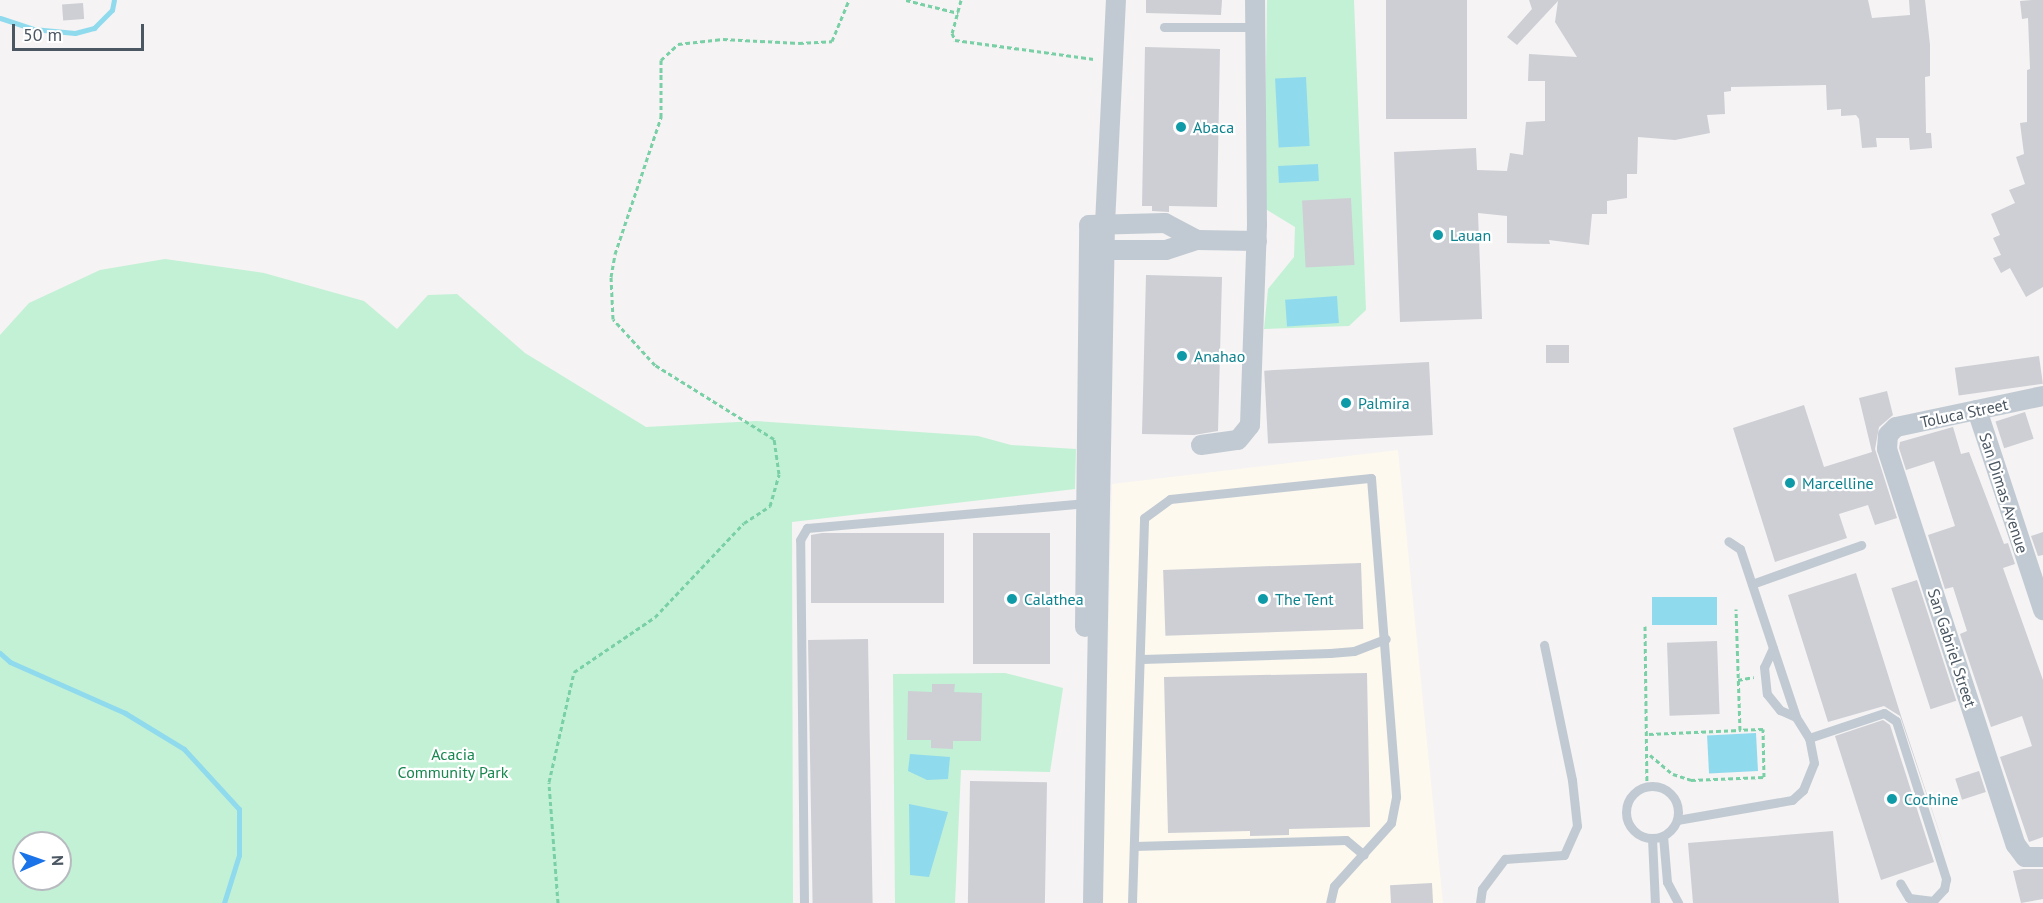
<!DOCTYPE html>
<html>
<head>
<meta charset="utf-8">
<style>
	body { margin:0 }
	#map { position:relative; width:2043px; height:903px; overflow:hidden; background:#f5f3f3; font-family:"PT Sans",sans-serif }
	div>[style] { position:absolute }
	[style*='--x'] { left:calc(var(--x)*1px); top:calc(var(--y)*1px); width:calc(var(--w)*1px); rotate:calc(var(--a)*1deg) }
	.commercial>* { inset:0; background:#fdf9ef }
	.green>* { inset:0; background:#c3f1d5 }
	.water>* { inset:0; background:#90daee; transform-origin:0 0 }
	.stream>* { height:5px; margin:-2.5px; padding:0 2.5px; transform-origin:2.5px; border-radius:2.5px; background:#90daee }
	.building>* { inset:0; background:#cdcfd5; transform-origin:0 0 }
	.path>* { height:3px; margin-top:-1.5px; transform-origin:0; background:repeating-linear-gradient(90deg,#7ad0a6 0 4.5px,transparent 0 7.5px) }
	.service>* { height:9px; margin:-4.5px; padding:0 4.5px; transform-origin:4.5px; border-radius:4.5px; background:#c1cad2 }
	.service>.ring { margin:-4.5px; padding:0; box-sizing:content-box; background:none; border:9px solid #c1cad2; border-radius:50% }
	.minor>* { height:20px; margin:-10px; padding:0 10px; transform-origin:10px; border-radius:10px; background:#c1cad2 }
	.dots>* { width:16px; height:16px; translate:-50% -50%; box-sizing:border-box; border:3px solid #fff; border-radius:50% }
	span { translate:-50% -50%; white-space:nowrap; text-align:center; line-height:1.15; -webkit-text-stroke:4.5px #fff; paint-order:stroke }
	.culture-label { font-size:16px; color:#0d838f }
	.left { translate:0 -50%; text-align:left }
	.street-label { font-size:16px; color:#4a5661 }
	.park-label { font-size:16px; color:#17864f }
	.north { position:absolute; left:12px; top:831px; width:60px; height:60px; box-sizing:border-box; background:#fff; border:2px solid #b7bbc0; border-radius:50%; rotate:88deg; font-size:16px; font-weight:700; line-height:24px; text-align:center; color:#4a5661 }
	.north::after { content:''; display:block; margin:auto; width:21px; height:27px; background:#1a73e8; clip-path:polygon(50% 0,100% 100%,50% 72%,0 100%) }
	.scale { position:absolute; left:12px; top:24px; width:132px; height:27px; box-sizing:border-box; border:3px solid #4a5661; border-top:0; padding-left:8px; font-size:18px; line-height:21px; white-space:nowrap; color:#4a5661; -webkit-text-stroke:4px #fff; paint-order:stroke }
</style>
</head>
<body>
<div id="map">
	<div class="commercial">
		<div style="clip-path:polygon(1398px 450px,1443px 903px,1102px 903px,1112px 484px)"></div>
	</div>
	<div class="green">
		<div style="clip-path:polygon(1267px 0,1354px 0,1366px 310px,1349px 326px,1264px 329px,1268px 289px,1294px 257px,1295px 227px,1264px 208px)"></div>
		<div style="clip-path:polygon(evenodd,165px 259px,264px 273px,364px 301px,397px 329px,428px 295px,457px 294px,525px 353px,646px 427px,756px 421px,978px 436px,1011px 445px,1076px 449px,1075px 489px,792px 522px,793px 903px,0 903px,0 335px,29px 303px,100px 270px,165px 259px,24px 843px,60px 843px,60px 879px,24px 879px,24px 843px)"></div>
		<div style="clip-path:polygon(1005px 673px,1063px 688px,1050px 772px,961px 770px,955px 903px,895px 903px,893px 674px)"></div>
	</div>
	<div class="water">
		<div style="left:1306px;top:77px;width:69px;height:31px;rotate:87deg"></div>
		<div style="left:1318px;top:164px;width:17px;height:40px;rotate:87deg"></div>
		<div style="left:1337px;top:296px;width:27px;height:52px;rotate:86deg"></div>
		<div style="left:1717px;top:597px;width:28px;height:65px;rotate:90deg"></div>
		<div style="left:1756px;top:733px;width:38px;height:49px;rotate:87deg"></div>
		<div style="clip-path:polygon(910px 754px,950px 757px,948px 779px,927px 780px,908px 771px)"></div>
		<div style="clip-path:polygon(909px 804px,948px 812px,929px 877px,910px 875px)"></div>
	</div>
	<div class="stream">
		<div style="--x:0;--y:18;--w:35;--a:18"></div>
		<div style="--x:33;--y:29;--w:42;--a:5.4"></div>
		<div style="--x:75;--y:33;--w:20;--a:-15"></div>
		<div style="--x:94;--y:28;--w:25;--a:-45"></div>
		<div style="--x:112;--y:10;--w:10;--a:-79"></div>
		<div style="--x:0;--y:653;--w:13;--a:42"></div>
		<div style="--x:10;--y:662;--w:126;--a:23.9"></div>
		<div style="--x:125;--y:713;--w:69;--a:31.4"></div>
		<div style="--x:184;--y:749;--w:81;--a:47.5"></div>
		<div style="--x:239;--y:809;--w:46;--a:90"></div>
		<div style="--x:239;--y:855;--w:50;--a:107.4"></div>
	</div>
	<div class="building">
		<div style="clip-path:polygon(1146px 0,1222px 0,1221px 15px,1146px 13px)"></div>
		<div style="left:1386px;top:0;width:81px;height:119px"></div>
		<div style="clip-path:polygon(1529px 0,1868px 0,1872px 18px,1910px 15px,1909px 0,1925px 0,1930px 45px,1930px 76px,1925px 77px,1926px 133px,1931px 133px,1932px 148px,1910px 150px,1909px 138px,1876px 138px,1877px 147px,1862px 148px,1859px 119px,1856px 115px,1841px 116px,1841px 109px,1827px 110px,1826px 85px,1731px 87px,1731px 91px,1724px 92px,1725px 114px,1707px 115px,1710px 133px,1675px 140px,1638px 137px,1637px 174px,1627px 174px,1627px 198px,1607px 201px,1607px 214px,1592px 214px,1589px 245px,1549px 240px,1550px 244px,1507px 243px,1507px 216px,1478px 213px,1482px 319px,1400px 322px,1394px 152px,1476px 148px,1477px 170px,1507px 171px,1510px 153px,1523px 155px,1526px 122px,1545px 121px,1545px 81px,1528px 81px,1529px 54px,1577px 57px,1555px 22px,1558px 1px,1517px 45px,1507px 37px,1532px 9px)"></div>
		<div style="clip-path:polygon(2032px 0,2043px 0,2043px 287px,2026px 297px,2010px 268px,2001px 273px,1993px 258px,2001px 255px,1993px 238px,2000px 235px,1991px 214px,2015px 203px,2009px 190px,2025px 184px,2016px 157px,2024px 154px,2020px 123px,2027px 122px,2027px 70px,2030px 69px,2028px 18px,2022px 19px,2020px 1px)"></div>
		<div style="left:83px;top:3px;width:16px;height:21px;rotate:86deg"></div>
		<div style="clip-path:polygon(1145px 47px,1220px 49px,1217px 207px,1169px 206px,1169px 212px,1152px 211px,1152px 206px,1142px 206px)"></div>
		<div style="left:1351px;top:198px;width:67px;height:49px;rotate:87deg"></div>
		<div style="clip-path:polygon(1146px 275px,1222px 277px,1218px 431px,1194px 435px,1142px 434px)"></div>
		<div style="left:1569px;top:345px;width:18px;height:23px;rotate:90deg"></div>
		<div style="left:2039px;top:356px;width:28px;height:85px;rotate:82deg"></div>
		<div style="left:1429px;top:362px;width:73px;height:165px;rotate:87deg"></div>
		<div style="clip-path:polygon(1887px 391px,1893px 415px,1879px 427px,1875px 449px,1897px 518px,1875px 525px,1868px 505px,1839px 514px,1847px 538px,1775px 562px,1733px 428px,1804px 405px,1824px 467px,1872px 452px,1859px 398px)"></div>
		<div style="left:2025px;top:412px;width:28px;height:31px;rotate:72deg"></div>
		<div style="clip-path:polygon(1953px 427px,1961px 454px,1969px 452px,2004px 544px,2008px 543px,2015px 564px,2003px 568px,2043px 680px,2043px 837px,2029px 842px,2000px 757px,2032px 746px,2022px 716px,1991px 727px,1960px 634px,1967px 631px,1953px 587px,1945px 589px,1928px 535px,1955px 526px,1934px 461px,1906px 470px,1899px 448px,1900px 442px)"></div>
		<div style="clip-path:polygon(2043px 532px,2043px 555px,2038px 556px,2031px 536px)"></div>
		<div style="clip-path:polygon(822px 533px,944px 533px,944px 603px,811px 603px,811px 535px)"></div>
		<div style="left:973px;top:533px;width:77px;height:131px"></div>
		<div style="left:1361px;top:563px;width:66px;height:198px;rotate:88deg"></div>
		<div style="clip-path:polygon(1856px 573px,1902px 719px,1948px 858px,1900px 716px,1884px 706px,1828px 722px,1788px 595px)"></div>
		<div style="left:1917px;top:580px;width:127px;height:27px;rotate:72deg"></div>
		<div style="left:868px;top:639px;width:264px;height:60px;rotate:89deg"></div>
		<div style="left:1717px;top:641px;width:73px;height:50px;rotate:88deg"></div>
		<div style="clip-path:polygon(1367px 673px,1370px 827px,1289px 829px,1289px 835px,1250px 836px,1250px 831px,1168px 833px,1164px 677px)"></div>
		<div style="clip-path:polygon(932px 684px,955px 684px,954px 692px,982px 693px,981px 741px,953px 741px,953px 749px,931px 748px,931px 740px,907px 740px,908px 691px,932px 692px)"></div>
		<div style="clip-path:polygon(1883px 720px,1890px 725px,1934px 862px,1881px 880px,1835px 736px)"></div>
		<div style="left:1979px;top:771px;width:22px;height:25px;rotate:72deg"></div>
		<div style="left:970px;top:781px;width:77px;height:122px;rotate:1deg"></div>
		<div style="clip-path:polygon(1833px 831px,1839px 903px,1693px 903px,1688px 843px)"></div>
		<div style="clip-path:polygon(2023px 869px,2043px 869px,2043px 899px,2021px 903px,2013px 871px)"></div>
		<div style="left:1432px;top:883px;width:20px;height:42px;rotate:87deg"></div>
	</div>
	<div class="path">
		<div style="--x:906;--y:0;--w:54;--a:14"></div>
		<div style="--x:961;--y:0;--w:34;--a:105"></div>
		<div style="--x:952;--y:33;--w:8;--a:67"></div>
		<div style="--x:955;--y:40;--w:140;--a:7.8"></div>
		<div style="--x:1645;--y:626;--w:160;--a:89.3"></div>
		<div style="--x:1738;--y:680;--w:16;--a:-11"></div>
		<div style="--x:1649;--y:734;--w:91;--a:-2.5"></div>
		<div style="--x:1650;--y:755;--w:30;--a:40"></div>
		<div style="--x:1673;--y:774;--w:19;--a:18"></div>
		<div style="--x:1691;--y:780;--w:73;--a:-2.4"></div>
		<div style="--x:1764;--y:777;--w:48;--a:-91.2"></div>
		<div style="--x:1763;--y:729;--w:23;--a:178"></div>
		<div style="--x:1740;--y:730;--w:121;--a:-91.9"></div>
		<div style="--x:558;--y:903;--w:121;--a:-94.3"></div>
		<div style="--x:549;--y:782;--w:113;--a:-77.2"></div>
		<div style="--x:574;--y:672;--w:98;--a:-34.2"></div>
		<div style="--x:655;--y:617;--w:129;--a:-46.6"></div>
		<div style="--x:744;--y:523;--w:31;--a:-33"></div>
		<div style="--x:770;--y:506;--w:33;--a:-74"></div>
		<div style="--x:779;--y:474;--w:35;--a:-98"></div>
		<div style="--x:774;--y:439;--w:140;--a:-148.1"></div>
		<div style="--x:655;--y:365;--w:62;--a:-132.4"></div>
		<div style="--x:613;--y:319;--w:42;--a:-92.7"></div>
		<div style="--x:611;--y:277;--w:23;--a:-80"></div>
		<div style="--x:615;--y:254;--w:145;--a:-71.4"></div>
		<div style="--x:661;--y:117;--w:57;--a:-90"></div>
		<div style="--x:661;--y:60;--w:23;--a:-43"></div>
		<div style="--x:678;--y:44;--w:45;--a:-6.3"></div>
		<div style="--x:723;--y:39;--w:76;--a:3"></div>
		<div style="--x:799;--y:43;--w:33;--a:-3"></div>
		<div style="--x:832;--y:41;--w:44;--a:-67.5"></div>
	</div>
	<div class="service">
		<div style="--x:1164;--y:27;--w:91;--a:0"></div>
		<div style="--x:1752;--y:584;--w:116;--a:-19.7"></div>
		<div style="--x:1773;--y:648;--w:21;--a:115"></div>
		<div style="--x:1764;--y:667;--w:27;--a:84"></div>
		<div style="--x:1767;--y:694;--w:21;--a:51"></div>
		<div style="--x:1780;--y:710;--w:17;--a:24"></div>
		<div style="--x:1142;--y:659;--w:188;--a:-1.8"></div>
		<div style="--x:1330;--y:653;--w:24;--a:-5"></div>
		<div style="--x:1354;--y:651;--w:34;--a:-21"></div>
		<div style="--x:1809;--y:738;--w:79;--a:-18.4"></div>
		<div style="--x:1884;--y:713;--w:14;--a:34"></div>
		<div style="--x:1896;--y:721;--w:166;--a:72.4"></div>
		<div style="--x:1946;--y:879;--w:10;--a:101"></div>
		<div style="--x:1944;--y:889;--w:16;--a:133"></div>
		<div style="--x:1933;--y:901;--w:24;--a:-173"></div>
		<div style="--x:1909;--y:898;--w:17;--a:-121"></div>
		<div class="ring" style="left:1626px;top:786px;width:43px;height:43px"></div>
		<div style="--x:1677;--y:820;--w:117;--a:-9.9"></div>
		<div style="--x:1792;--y:800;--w:15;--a:-42"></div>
		<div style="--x:1803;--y:790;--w:29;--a:-68"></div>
		<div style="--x:1814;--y:763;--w:25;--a:-101"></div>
		<div style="--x:1809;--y:738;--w:25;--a:-122"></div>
		<div style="--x:1796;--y:717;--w:177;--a:-108.4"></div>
		<div style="--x:1740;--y:549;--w:14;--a:-146"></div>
		<div style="--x:1663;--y:836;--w:46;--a:85"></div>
		<div style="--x:1667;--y:882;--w:24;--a:62"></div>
		<div style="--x:1652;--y:838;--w:65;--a:87.4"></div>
		<div style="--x:1134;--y:846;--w:212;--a:-1.6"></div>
		<div style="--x:1346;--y:840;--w:23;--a:40"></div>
		<div style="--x:804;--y:903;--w:363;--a:-90.6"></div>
		<div style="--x:800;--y:540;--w:14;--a:-60"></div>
		<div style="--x:807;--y:528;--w:281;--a:-5.1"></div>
		<div style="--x:1132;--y:903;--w:385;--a:-88.2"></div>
		<div style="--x:1144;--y:518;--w:32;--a:-36"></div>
		<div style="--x:1170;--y:499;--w:202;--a:-6"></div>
		<div style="--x:1371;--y:478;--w:320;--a:85.5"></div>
		<div style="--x:1396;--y:797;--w:26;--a:101"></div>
		<div style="--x:1391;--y:823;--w:85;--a:132.1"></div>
		<div style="--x:1334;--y:886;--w:17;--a:103"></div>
		<div style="--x:1480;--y:903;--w:14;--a:-82"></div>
		<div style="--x:1482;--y:889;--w:38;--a:-53"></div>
		<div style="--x:1505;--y:859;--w:59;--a:-3.9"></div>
		<div style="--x:1564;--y:855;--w:32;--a:-66"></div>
		<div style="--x:1577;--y:826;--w:46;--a:-96.2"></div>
		<div style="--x:1572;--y:780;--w:138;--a:-101.7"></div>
	</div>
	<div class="minor">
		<div style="--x:1104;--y:250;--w:62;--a:0"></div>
		<div style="--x:1166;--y:250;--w:33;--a:-18"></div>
		<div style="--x:1197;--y:240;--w:60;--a:1"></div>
		<div style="--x:2043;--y:396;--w:150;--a:168.1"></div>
		<div style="--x:1896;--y:427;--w:11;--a:135"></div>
		<div style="--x:1888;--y:435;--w:14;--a:94"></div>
		<div style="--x:1887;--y:449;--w:416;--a:72"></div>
		<div style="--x:2016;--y:845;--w:15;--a:53"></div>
		<div style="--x:2025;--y:857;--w:18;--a:0"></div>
		<div style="--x:1977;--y:410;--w:211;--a:71.7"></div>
		<div style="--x:1201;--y:445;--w:37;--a:-8"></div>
		<div style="--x:1238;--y:440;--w:19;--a:-51"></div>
		<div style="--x:1250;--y:425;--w:200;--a:-88"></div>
		<div style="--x:1257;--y:225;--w:225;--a:-90.5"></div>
		<div style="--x:1085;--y:627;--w:402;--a:-89.4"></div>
		<div style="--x:1089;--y:225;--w:76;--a:-1.5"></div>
		<div style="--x:1165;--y:223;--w:36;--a:28"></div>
		<div style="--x:1093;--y:903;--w:679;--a:-88.99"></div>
		<div style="--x:1105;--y:224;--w:224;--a:-87.2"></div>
	</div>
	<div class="dots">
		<div style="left:1181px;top:127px;background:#0f9aa8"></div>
		<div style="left:1438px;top:235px;background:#0f9aa8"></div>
		<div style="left:1182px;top:356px;background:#0f9aa8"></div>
		<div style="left:1346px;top:403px;background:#0f9aa8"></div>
		<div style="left:1790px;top:483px;background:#0f9aa8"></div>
		<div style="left:1012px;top:599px;background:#0f9aa8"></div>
		<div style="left:1263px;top:599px;background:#0f9aa8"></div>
		<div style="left:1892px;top:799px;background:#0f9aa8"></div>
	</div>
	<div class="culture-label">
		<span class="left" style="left:1193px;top:127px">Abaca</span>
		<span class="left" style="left:1450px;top:235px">Lauan</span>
		<span class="left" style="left:1194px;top:356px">Anahao</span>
		<span class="left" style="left:1358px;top:403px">Palmira</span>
		<span class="left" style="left:1802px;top:483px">Marcelline</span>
		<span class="left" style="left:1024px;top:599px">Calathea</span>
		<span class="left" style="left:1275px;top:599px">The Tent</span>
		<span class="left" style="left:1904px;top:799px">Cochine</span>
	</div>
	<div class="street-label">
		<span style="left:1964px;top:413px;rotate:-12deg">Toluca Street</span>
		<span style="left:2004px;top:493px;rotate:72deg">San Dimas Avenue</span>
		<span style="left:1952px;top:648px;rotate:72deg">San Gabriel Street</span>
	</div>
	<div class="park-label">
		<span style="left:453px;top:763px">Acacia<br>Community Park</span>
	</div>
	<div class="north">N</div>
	<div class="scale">50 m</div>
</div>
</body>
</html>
